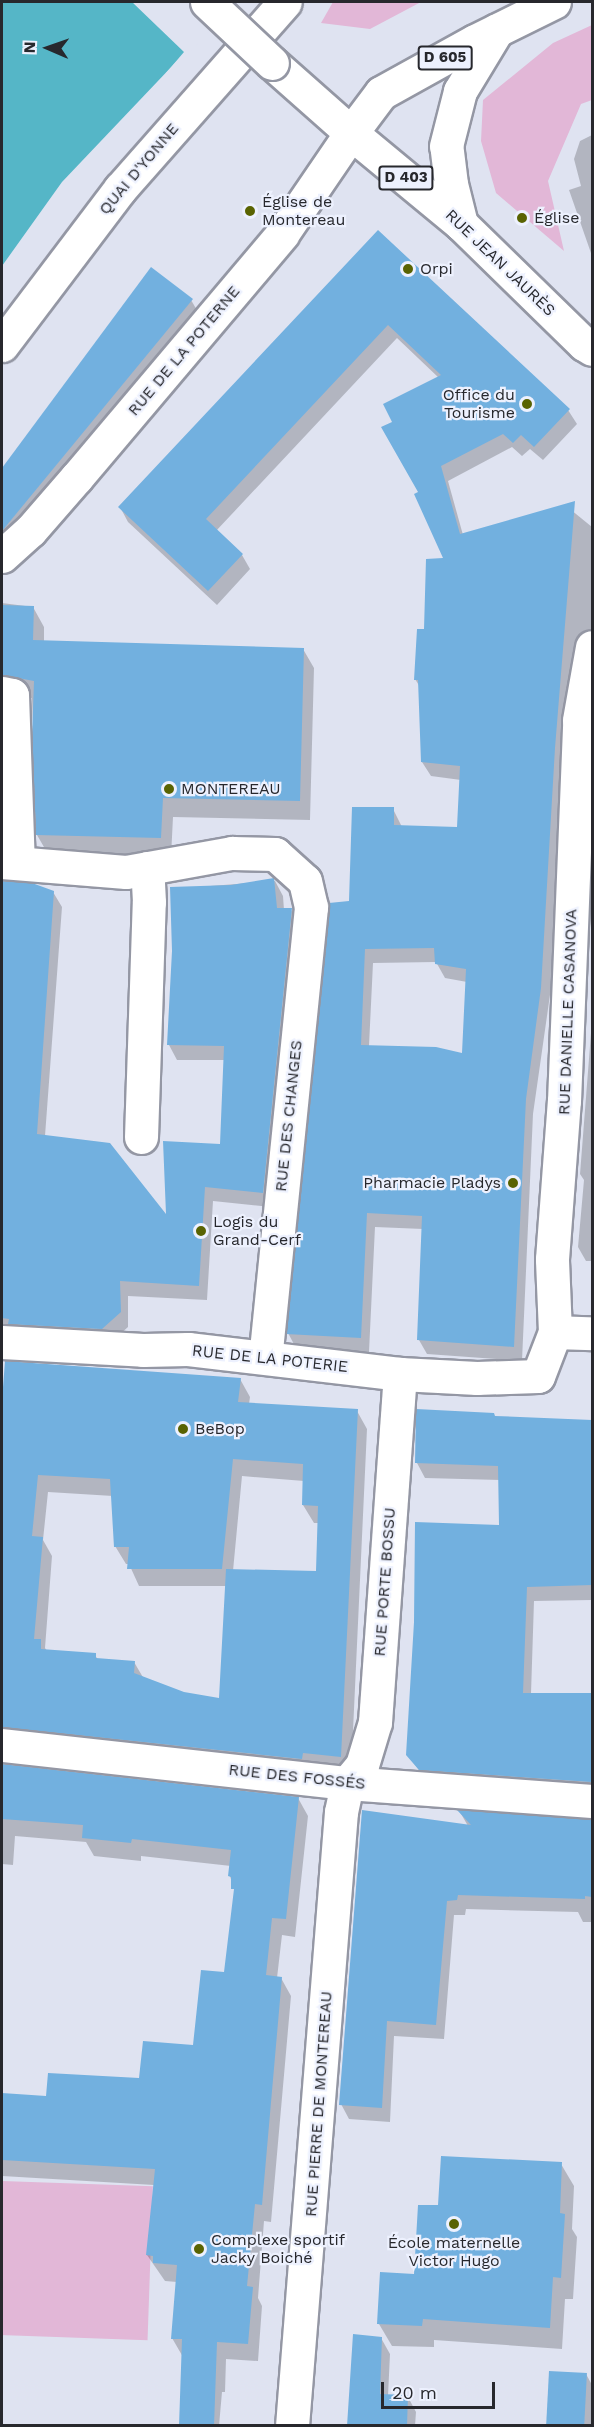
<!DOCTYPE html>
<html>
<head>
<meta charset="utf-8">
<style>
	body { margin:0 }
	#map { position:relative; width:594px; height:2427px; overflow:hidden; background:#dfe3f1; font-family:"Work Sans",sans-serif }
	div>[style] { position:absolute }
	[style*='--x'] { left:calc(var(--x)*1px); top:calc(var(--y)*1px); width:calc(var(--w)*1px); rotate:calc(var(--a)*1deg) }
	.green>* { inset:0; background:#e2b7d7; transform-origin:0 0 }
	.water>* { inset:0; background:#55b6c7 }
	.pier>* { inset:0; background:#dfe3f1 }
	.shadow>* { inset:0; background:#0003 }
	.building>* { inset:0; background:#72b0df; transform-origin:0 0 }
	.roads { filter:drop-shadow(2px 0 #9497a4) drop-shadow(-2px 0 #9497a4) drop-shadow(0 2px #9497a4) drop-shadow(0 -2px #9497a4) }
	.minor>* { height:33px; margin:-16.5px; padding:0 16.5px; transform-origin:16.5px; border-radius:16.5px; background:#fff }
	.major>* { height:33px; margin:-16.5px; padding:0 16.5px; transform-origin:16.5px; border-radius:16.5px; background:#fff }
	.bridges { filter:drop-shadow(2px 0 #9497a4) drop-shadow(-2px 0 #9497a4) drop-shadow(0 2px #9497a4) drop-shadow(0 -2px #9497a4) }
	.major-bridge>* { height:33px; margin:-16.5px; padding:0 16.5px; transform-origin:16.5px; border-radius:16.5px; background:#fff }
	.dots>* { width:16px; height:16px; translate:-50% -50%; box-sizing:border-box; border:3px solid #edf1fe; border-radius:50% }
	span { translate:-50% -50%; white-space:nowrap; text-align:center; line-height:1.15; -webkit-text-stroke:4.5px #edf1fe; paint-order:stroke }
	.shield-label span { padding:2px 4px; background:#edf1fe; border:2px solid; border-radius:4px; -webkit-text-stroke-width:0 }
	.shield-label { font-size:15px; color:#27282d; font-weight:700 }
	.street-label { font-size:16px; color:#27282d }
	.poi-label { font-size:16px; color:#27282d }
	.left { translate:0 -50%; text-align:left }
	.right { translate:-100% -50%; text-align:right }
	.frame { position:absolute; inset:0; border:3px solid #27282d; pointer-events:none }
	.north { position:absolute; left:18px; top:18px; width:60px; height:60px; -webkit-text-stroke:4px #edf1fe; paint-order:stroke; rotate:272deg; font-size:16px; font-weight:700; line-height:24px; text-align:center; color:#27282d }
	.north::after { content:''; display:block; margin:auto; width:21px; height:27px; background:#27282d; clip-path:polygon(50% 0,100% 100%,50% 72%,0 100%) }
	.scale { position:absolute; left:381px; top:2382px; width:114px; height:27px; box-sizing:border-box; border:3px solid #27282d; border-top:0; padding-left:8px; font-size:18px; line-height:21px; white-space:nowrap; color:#27282d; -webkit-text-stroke:4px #edf1fe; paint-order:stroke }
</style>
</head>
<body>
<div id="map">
	<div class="green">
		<div style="clip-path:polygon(333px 2px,421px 2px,370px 29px,321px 23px)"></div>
		<div style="clip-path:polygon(592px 25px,592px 100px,581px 104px,548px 181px,564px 251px,496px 193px,481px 141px,483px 100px,553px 43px)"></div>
		<div style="left:2px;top:2181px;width:151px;height:154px;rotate:2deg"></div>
	</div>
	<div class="water">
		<div style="clip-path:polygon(2px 2px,233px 2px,62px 182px,2px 266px)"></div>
	</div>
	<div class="pier">
		<div style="clip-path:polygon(132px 2px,236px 2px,169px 75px,166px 73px,184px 52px)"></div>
	</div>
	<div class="shadow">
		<div style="clip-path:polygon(592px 135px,592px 256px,569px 190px,581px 186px,574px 159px,580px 141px)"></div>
		<div style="clip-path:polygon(evenodd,378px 232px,568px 410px,577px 424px,543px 460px,530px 449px,522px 456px,512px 447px,448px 481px,463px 535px,565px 505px,592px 527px,592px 645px,561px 918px,533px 1114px,522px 1361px,427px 1354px,419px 1340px,423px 1229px,375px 1227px,369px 1352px,296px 1348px,288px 1333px,350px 903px,393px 809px,402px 827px,459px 828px,461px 780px,431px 776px,422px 762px,420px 687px,415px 679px,425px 631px,446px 560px,394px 423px,439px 378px,397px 338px,216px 531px,242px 555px,250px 569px,217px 605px,128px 522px,120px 507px,378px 232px,436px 962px,445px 978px,467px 982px,463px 1055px,369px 1046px,373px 963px,436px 962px)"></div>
		<div style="clip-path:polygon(152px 269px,191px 300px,201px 317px,17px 542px,2px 531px,2px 471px)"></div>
		<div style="clip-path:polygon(2px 603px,33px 607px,44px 627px,44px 642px,303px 649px,314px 668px,310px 820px,173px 817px,171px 857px,48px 854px,37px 835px,32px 698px,8px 694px,2px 698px)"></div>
		<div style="clip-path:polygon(275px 881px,283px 896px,284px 910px,291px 910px,300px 924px,271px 1207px,213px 1201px,207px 1300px,128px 1296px,128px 1327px,110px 1343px,2px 1331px,2px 883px,31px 885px,53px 892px,62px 907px,45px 1136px,168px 1219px,222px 1145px,225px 1060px,177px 1060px,169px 1045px,173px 951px,171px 889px)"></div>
		<div style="clip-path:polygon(592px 1020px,592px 1261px,586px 1261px,578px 1247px,584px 1180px,580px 1174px)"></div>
		<div style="clip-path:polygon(evenodd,6px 1363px,240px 1379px,250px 1397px,249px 1404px,357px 1411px,367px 1429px,351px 1774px,2px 1748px,2px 1417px,6px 1363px,242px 1476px,304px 1481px,303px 1505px,314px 1523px,319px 1523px,317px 1572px,233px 1571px,242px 1476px,6px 1363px,48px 1492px,113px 1496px,115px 1546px,126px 1564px,129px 1564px,139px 1586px,227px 1586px,221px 1700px,184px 1693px,144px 1679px,134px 1662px,98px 1660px,95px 1655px,47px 1651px,45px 1648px,52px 1556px,43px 1540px,48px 1492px)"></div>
		<div style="clip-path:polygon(495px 1418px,592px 1421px,592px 1600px,534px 1601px,531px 1694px,592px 1695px,592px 1796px,429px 1784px,408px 1755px,500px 1527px,500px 1480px,425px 1478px,417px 1463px)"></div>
		<div style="clip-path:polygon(2px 1765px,298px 1798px,308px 1816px,295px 1937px,282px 1935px,277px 1978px,281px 1978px,291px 1996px,271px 2222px,264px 2221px,258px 2298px,262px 2306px,258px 2361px,226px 2359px,225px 2392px,222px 2392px,219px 2426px,181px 2426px,183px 2357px,172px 2338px,177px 2282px,165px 2281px,147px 2255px,154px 2185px,2px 2176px,2px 2095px,47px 2098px,140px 2079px,195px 2047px,225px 1973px,235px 1892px,230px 1876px,231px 1866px,141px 1856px,141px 1861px,94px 1856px,86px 1842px,15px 1836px,13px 1865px,2px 1864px)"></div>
		<div style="clip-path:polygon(460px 1812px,592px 1821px,592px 1922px,583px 1922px,578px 1912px,466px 1909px,465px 1915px,454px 1915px,444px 2039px,394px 2036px,390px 2122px,349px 2119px,341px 2104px,468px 1826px)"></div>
		<div style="clip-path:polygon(561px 2164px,574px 2186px,572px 2229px,577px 2237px,573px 2299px,565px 2299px,562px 2349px,434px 2340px,434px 2347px,392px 2346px,379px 2324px,416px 2276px,439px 2207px)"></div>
		<div style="clip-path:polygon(381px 2338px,390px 2354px,388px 2396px,408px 2397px,416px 2412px,415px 2426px,348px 2426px)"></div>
		<div style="clip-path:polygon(586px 2374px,592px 2385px,592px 2426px,547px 2426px)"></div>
	</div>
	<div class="building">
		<div style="clip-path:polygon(evenodd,378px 230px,570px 409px,534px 447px,521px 435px,513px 443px,503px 434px,441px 466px,460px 534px,575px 501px,555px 748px,541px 988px,526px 1099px,514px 1347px,417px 1340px,422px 1216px,367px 1213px,361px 1338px,286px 1334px,329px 903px,349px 901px,352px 807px,394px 807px,394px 825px,457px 827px,460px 766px,421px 762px,418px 680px,414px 680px,417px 629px,424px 629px,426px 559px,443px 558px,414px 494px,418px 492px,381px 427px,392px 422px,383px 404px,441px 375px,388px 325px,206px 519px,243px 554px,208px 591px,118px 507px,378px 230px,434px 948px,435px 964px,466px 969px,462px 1053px,436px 1047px,361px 1045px,365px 949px,434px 948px)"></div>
		<div style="clip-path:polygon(151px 267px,193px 299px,2px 531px,2px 468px)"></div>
		<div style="clip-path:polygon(2px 605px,34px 606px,33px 640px,304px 648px,300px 801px,163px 798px,161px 838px,36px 835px,32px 738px,34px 681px,2px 675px)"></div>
		<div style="clip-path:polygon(274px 878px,277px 908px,292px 908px,263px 1193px,205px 1187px,199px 1286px,120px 1281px,121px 1312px,102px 1329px,8px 1324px,9px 1319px,2px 1318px,2px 881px,32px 883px,54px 891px,37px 1134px,110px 1143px,166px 1214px,163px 1141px,220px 1144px,224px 1046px,167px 1045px,172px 951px,170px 887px,231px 885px)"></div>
		<div style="clip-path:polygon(evenodd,5px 1361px,241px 1378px,238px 1402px,358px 1409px,341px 1757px,303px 1753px,302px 1759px,2px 1727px,2px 1400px,5px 1361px,233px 1459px,303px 1464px,302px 1505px,318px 1506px,316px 1571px,226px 1569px,219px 1698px,184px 1692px,134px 1673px,135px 1661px,96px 1658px,96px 1653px,41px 1649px,41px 1639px,34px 1639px,43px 1537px,32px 1536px,38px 1475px,110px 1479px,114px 1547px,129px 1547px,127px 1569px,222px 1569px,233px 1459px)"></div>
		<div style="clip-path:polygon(416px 1409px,494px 1413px,495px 1416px,592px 1420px,592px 1585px,527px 1587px,523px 1693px,592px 1693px,592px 1782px,419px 1770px,406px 1755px,414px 1622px,415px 1522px,499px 1525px,498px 1466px,415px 1463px)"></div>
		<div style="clip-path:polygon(2px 1764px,299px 1797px,286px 1919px,272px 1918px,266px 1975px,282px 1977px,262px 2205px,255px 2204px,247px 2286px,253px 2287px,248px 2344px,217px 2342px,214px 2426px,179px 2426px,182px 2339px,171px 2339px,177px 2265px,153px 2263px,153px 2256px,146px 2255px,155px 2169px,2px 2160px,2px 2093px,46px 2096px,48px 2073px,139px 2078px,143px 2041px,193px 2045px,201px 1970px,224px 1972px,234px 1889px,231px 1889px,231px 1877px,228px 1876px,231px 1850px,132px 1839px,131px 1843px,82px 1838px,83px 1825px,2px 1819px)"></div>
		<div style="clip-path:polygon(362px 1810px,471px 1825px,457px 1810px,592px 1819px,592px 1897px,585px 1896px,585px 1899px,458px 1895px,457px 1900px,447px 1901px,436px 2025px,387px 2021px,382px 2108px,339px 2105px)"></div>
		<div style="clip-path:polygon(441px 2156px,562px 2162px,560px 2213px,565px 2214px,561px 2278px,553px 2277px,550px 2328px,423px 2319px,422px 2326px,377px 2324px,380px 2272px,414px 2274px,418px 2205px,438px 2205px)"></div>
		<div style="clip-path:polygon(353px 2334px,382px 2337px,380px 2394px,408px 2395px,407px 2426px,347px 2426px)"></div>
		<div style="left:549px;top:2371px;width:38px;height:55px;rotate:3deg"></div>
	</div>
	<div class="roads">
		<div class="minor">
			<div style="--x:2;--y:345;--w:196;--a:-52.9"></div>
			<div style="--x:120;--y:189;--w:249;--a:-48.6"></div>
			<div style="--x:2;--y:556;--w:38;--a:-42"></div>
			<div style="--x:30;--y:531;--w:72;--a:-49"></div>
			<div style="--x:77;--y:477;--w:318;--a:-49.8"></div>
			<div style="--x:282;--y:234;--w:122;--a:-55.7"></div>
			<div style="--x:2;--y:693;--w:10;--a:11"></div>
			<div style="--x:12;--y:695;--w:168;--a:88"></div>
			<div style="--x:2;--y:862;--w:124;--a:4.6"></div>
			<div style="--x:126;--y:872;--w:108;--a:-10.2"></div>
			<div style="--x:232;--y:853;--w:43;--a:1.3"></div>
			<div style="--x:275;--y:854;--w:40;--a:42"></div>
			<div style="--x:305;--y:881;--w:27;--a:77"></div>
			<div style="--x:311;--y:907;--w:452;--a:95.8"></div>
			<div style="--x:141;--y:1137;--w:235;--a:-88.1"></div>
			<div style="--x:149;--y:902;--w:34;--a:-93"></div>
			<div style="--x:555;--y:1332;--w:37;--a:2"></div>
			<div style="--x:2;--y:1342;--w:141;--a:3.2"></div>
			<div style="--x:143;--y:1350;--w:45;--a:-1.3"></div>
			<div style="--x:188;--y:1349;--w:213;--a:6.7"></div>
			<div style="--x:400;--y:1374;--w:77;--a:3"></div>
			<div style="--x:477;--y:1378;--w:61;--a:-1.9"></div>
			<div style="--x:538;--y:1376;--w:47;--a:-68.9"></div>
			<div style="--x:555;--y:1332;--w:73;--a:-92.4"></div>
			<div style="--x:552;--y:1259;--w:158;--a:-85.7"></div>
			<div style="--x:564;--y:1101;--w:381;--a:-87.7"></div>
			<div style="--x:579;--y:720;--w:74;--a:-79.9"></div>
			<div style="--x:2;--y:1745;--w:347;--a:6.3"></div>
			<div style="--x:347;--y:1783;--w:246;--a:4.2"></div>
			<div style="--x:292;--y:2426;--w:616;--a:-85.44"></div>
			<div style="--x:341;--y:1812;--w:30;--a:-78"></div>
			<div style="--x:347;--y:1783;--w:23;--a:-50"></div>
			<div style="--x:362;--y:1765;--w:45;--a:-73.2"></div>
			<div style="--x:375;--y:1722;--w:349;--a:-85.9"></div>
		</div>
		<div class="major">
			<div style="--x:272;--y:63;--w:106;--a:41.5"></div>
			<div style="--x:351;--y:133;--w:143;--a:39.6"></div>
			<div style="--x:461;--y:224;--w:172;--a:44.3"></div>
			<div style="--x:584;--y:344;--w:9;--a:32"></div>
			<div style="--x:351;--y:133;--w:50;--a:-53.1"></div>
			<div style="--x:381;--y:93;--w:107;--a:-29"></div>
			<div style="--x:475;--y:41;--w:88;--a:-26.3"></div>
			<div style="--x:461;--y:224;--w:41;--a:-104"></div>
			<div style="--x:451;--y:184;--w:38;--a:-97"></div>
			<div style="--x:446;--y:146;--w:57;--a:-75.7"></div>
			<div style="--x:460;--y:91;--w:71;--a:-58.8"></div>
		</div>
	</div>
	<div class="bridges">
		<div class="major-bridge">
			<div style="--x:207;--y:2;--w:89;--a:43.2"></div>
		</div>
	</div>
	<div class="dots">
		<div style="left:250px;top:211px;background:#596302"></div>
		<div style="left:522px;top:218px;background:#596302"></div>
		<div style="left:408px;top:269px;background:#596302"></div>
		<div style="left:527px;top:404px;background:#596302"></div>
		<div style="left:169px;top:789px;background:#596302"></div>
		<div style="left:513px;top:1183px;background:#596302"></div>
		<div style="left:201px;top:1231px;background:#596302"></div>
		<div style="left:183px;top:1429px;background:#596302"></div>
		<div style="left:454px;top:2224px;background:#596302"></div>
		<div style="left:199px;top:2249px;background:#596302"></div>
	</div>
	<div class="shield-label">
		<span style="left:445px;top:58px">D 605</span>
		<span style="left:406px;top:178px">D 403</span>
	</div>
	<div class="street-label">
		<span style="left:139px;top:169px;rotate:-50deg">QUAI D'YONNE</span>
		<span style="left:500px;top:263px;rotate:44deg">RUE JEAN JAURÈS</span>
		<span style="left:184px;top:351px;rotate:-50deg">RUE DE LA POTERNE</span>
		<span style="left:568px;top:1012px;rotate:-88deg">RUE DANIELLE CASANOVA</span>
		<span style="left:289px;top:1116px;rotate:-84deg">RUE DES CHANGES</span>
		<span style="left:270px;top:1359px;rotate:6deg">RUE DE LA POTERIE</span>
		<span style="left:385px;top:1582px;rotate:-86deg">RUE PORTE BOSSU</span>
		<span style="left:297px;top:1777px;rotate:6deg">RUE DES FOSSÉS</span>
		<span style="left:319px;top:2104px;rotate:-86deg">RUE PIERRE DE MONTEREAU</span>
	</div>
	<div class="poi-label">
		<span class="left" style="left:262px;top:211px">Église de<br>Montereau</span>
		<span class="left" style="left:534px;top:218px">Église</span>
		<span class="left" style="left:420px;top:269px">Orpi</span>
		<span class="right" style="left:515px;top:404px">Office du<br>Tourisme</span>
		<span class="left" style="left:181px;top:789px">MONTEREAU</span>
		<span class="right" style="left:501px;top:1183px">Pharmacie Pladys</span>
		<span class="left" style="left:213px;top:1231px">Logis du<br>Grand-Cerf</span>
		<span class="left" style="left:195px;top:1429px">BeBop</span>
		<span class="left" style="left:211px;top:2249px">Complexe sportif<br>Jacky Boiché</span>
		<span style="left:454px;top:2252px">École maternelle<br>Victor Hugo</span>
	</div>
	<div class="frame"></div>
	<div class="north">N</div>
	<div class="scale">20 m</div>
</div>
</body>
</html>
